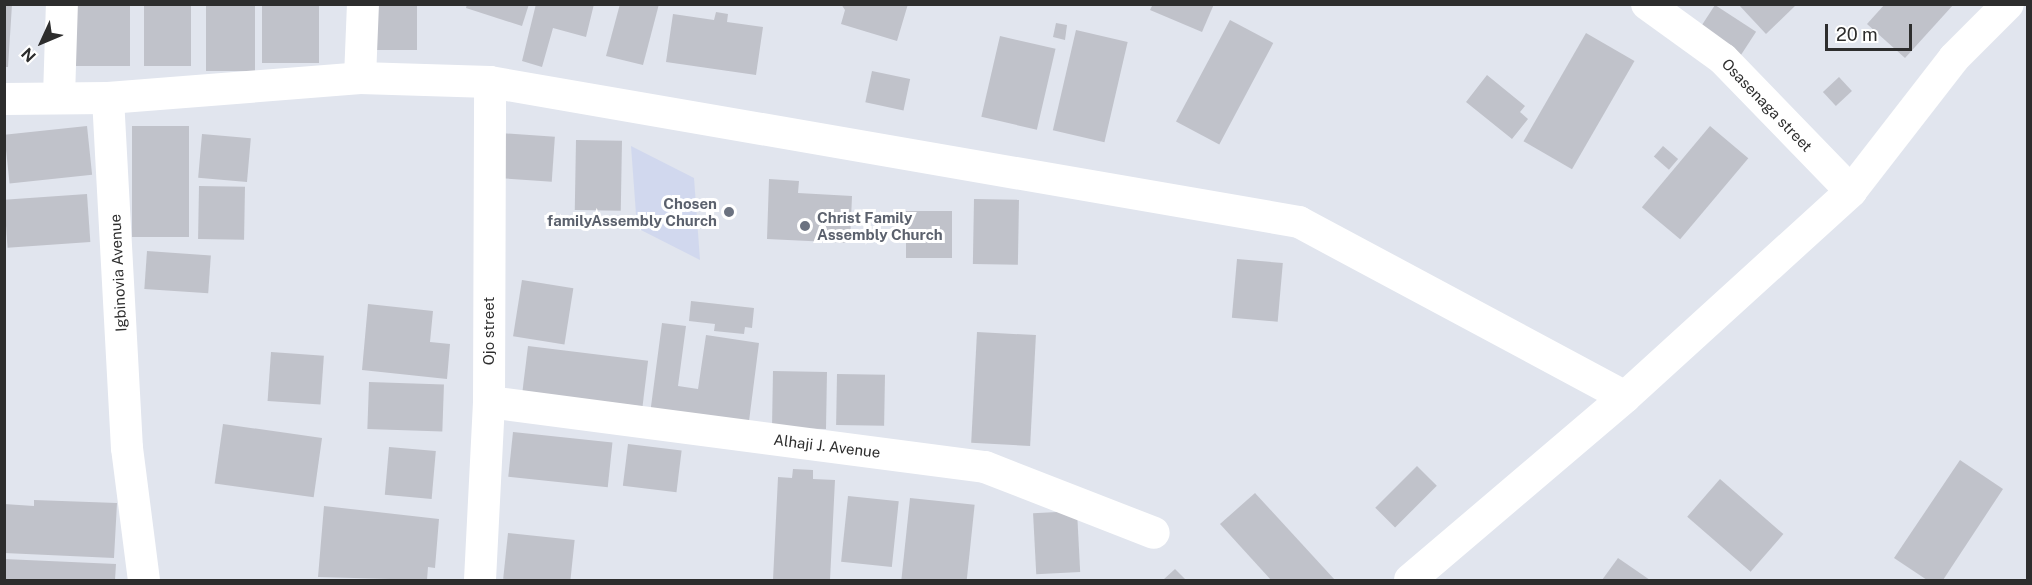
<!DOCTYPE html>
<html>
<head>
<meta charset="utf-8">
<style>
	body { margin:0 }
	#map { position:relative; width:2032px; height:585px; overflow:hidden; background:#e1e5ee; font-family:"Public Sans",sans-serif }
	div>[style] { position:absolute }
	[style*='--x'] { left:calc(var(--x)*1px); top:calc(var(--y)*1px); width:calc(var(--w)*1px); rotate:calc(var(--a)*1deg) }
	.education>* { inset:0; background:#d1d8ee }
	.building>* { inset:0; background:#c0c2ca; transform-origin:0 0 }
	.minor>* { height:32px; margin:-16px; padding:0 16px; transform-origin:16px; border-radius:16px; background:#fff }
	.dots>* { width:16px; height:16px; translate:-50% -50%; box-sizing:border-box; border:3px solid #fff; border-radius:50% }
	span { translate:-50% -50%; white-space:nowrap; text-align:center; line-height:1.15; -webkit-text-stroke:6px #fff; paint-order:stroke }
	.street-label { font-size:15px; color:#2d2d2d }
	.worship-label { font-size:15px; color:#5b616d; font-weight:700 }
	.right { translate:-100% -50%; text-align:right }
	.left { translate:0 -50%; text-align:left }
	.frame { position:absolute; inset:0; border:6px solid #2d2d2d; pointer-events:none }
	.north { position:absolute; left:12px; top:12px; width:60px; height:60px; -webkit-text-stroke:4px #fff; paint-order:stroke; rotate:226deg; font-size:16px; font-weight:700; line-height:24px; text-align:center; color:#2d2d2d }
	.north::after { content:''; display:block; margin:auto; width:21px; height:27px; background:#2d2d2d; clip-path:polygon(50% 0,100% 100%,50% 72%,0 100%) }
	.scale { position:absolute; left:1825px; top:24px; width:87px; height:27px; box-sizing:border-box; border:3px solid #2d2d2d; border-top:0; padding-left:8px; font-size:18px; line-height:21px; white-space:nowrap; color:#2d2d2d; -webkit-text-stroke:4px #fff; paint-order:stroke }
</style>
</head>
<body>
<div id="map">
	<div class="education">
		<div style="clip-path:polygon(631px 146px,694px 178px,700px 260px,637px 228px)"></div>
	</div>
	<div class="building">
		<div style="clip-path:polygon(4px 4px,12px 4px,8px 67px,4px 67px)"></div>
		<div style="left:74px;top:4px;width:56px;height:62px"></div>
		<div style="left:144px;top:4px;width:47px;height:62px"></div>
		<div style="left:206px;top:4px;width:49px;height:67px"></div>
		<div style="left:262px;top:4px;width:57px;height:59px"></div>
		<div style="left:371px;top:4px;width:46px;height:46px"></div>
		<div style="clip-path:polygon(467px 4px,529px 4px,522px 26px,466px 8px)"></div>
		<div style="clip-path:polygon(536px 4px,594px 4px,586px 37px,553px 28px,542px 67px,522px 61px)"></div>
		<div style="clip-path:polygon(620px 4px,659px 4px,643px 65px,606px 56px)"></div>
		<div style="clip-path:polygon(841px 4px,908px 4px,897px 41px,841px 24px,845px 10px)"></div>
		<div style="clip-path:polygon(1153px 4px,1214px 4px,1202px 32px,1150px 10px)"></div>
		<div style="clip-path:polygon(1738px 4px,1797px 4px,1766px 34px)"></div>
		<div style="clip-path:polygon(1885px 4px,1954px 4px,1905px 58px,1867px 24px)"></div>
		<div style="left:1715px;top:5px;width:49px;height:32px;rotate:33deg"></div>
		<div style="clip-path:polygon(716px 12px,728px 14px,727px 22px,763px 27px,756px 75px,666px 62px,673px 14px,714px 20px)"></div>
		<div style="left:1230px;top:20px;width:49px;height:115px;rotate:28deg"></div>
		<div style="clip-path:polygon(1056px 23px,1067px 25px,1065px 40px,1053px 37px)"></div>
		<div style="left:1076px;top:30px;width:53px;height:103px;rotate:13deg"></div>
		<div style="left:1586px;top:33px;width:56px;height:125px;rotate:30deg"></div>
		<div style="left:1000px;top:36px;width:57px;height:83px;rotate:13deg"></div>
		<div style="left:872px;top:71px;width:39px;height:32px;rotate:12deg"></div>
		<div style="clip-path:polygon(1487px 75px,1525px 106px,1520px 112px,1528px 119px,1512px 139px,1466px 102px)"></div>
		<div style="left:1839px;top:77px;width:19px;height:22px;rotate:47deg"></div>
		<div style="left:87px;top:126px;width:49px;height:83px;rotate:84deg"></div>
		<div style="left:132px;top:126px;width:57px;height:111px"></div>
		<div style="left:1710px;top:126px;width:50px;height:106px;rotate:40deg"></div>
		<div style="left:500px;top:133px;width:55px;height:45px;rotate:4deg"></div>
		<div style="left:202px;top:134px;width:49px;height:44px;rotate:5deg"></div>
		<div style="left:576px;top:140px;width:46px;height:70px;rotate:1deg"></div>
		<div style="left:1663px;top:146px;width:20px;height:14px;rotate:41deg"></div>
		<div style="clip-path:polygon(769px 179px,799px 181px,798px 193px,852px 196px,850px 243px,767px 239px)"></div>
		<div style="left:199px;top:186px;width:46px;height:53px;rotate:1deg"></div>
		<div style="left:87px;top:194px;width:48px;height:83px;rotate:86deg"></div>
		<div style="left:974px;top:199px;width:45px;height:65px;rotate:1deg"></div>
		<div style="left:906px;top:211px;width:46px;height:47px"></div>
		<div style="left:147px;top:251px;width:64px;height:38px;rotate:4deg"></div>
		<div style="left:1237px;top:259px;width:46px;height:59px;rotate:5deg"></div>
		<div style="left:522px;top:280px;width:52px;height:57px;rotate:9deg"></div>
		<div style="clip-path:polygon(691px 301px,754px 308px,752px 328px,745px 327px,744px 334px,714px 331px,715px 324px,689px 321px)"></div>
		<div style="clip-path:polygon(368px 304px,433px 311px,430px 342px,450px 344px,447px 379px,362px 370px)"></div>
		<div style="clip-path:polygon(662px 323px,686px 326px,678px 386px,698px 389px,706px 335px,759px 343px,748px 429px,650px 414px)"></div>
		<div style="left:977px;top:332px;width:59px;height:111px;rotate:3deg"></div>
		<div style="left:528px;top:346px;width:121px;height:46px;rotate:7deg"></div>
		<div style="left:271px;top:352px;width:53px;height:49px;rotate:4deg"></div>
		<div style="left:773px;top:371px;width:54px;height:57px;rotate:1deg"></div>
		<div style="left:837px;top:374px;width:48px;height:51px;rotate:1deg"></div>
		<div style="left:369px;top:382px;width:75px;height:47px;rotate:2deg"></div>
		<div style="left:223px;top:424px;width:100px;height:60px;rotate:8deg"></div>
		<div style="left:513px;top:432px;width:100px;height:45px;rotate:6deg"></div>
		<div style="left:628px;top:444px;width:54px;height:42px;rotate:7deg"></div>
		<div style="left:389px;top:447px;width:47px;height:48px;rotate:5deg"></div>
		<div style="clip-path:polygon(1960px 460px,2003px 489px,1943px 580px,1927px 580px,1894px 558px)"></div>
		<div style="left:1417px;top:466px;width:28px;height:59px;rotate:45deg"></div>
		<div style="clip-path:polygon(793px 469px,813px 470px,813px 479px,835px 480px,830px 580px,773px 580px,778px 477px,792px 478px)"></div>
		<div style="left:1720px;top:479px;width:84px;height:50px;rotate:41deg"></div>
		<div style="clip-path:polygon(1255px 493px,1335px 580px,1271px 580px,1220px 524px)"></div>
		<div style="left:848px;top:496px;width:51px;height:66px;rotate:6deg"></div>
		<div style="left:910px;top:498px;width:65px;height:82px;rotate:6deg"></div>
		<div style="clip-path:polygon(34px 500px,117px 503px,114px 558px,4px 553px,4px 504px,34px 506px)"></div>
		<div style="clip-path:polygon(324px 506px,439px 519px,435px 568px,428px 567px,427px 580px,318px 577px)"></div>
		<div style="left:1077px;top:511px;width:61px;height:44px;rotate:87deg"></div>
		<div style="left:508px;top:533px;width:67px;height:46px;rotate:6deg"></div>
		<div style="clip-path:polygon(1618px 558px,1650px 580px,1602px 580px)"></div>
		<div style="clip-path:polygon(4px 559px,116px 564px,115px 580px,4px 580px)"></div>
		<div style="clip-path:polygon(1175px 569px,1186px 580px,1163px 580px)"></div>
	</div>
	<div class="minor">
		<div style="--x:1647;--y:4;--w:94;--a:35.9"></div>
		<div style="--x:1723;--y:59;--w:184;--a:45.9"></div>
		<div style="--x:360;--y:78;--w:74;--a:-87.7"></div>
		<div style="--x:59;--y:97;--w:93;--a:-88.2"></div>
		<div style="--x:108;--y:98;--w:351;--a:86.9"></div>
		<div style="--x:127;--y:448;--w:133;--a:82.7"></div>
		<div style="--x:4;--y:99;--w:104;--a:-0.6"></div>
		<div style="--x:108;--y:98;--w:253;--a:-4.5"></div>
		<div style="--x:360;--y:78;--w:130;--a:1.8"></div>
		<div style="--x:490;--y:82;--w:821;--a:9.82"></div>
		<div style="--x:1299;--y:222;--w:370;--a:28.2"></div>
		<div style="--x:489;--y:402;--w:500;--a:7.47"></div>
		<div style="--x:985;--y:467;--w:181;--a:21.3"></div>
		<div style="--x:480;--y:580;--w:178;--a:-87.1"></div>
		<div style="--x:489;--y:402;--w:320;--a:-89.8"></div>
		<div style="--x:1410;--y:580;--w:282;--a:-40.4"></div>
		<div style="--x:1625;--y:397;--w:306;--a:-42.3"></div>
		<div style="--x:1851;--y:191;--w:168;--a:-52.2"></div>
		<div style="--x:1954;--y:58;--w:76;--a:-45"></div>
	</div>
	<div class="dots">
		<div style="left:729px;top:212px;background:#6b7280"></div>
		<div style="left:805px;top:226px;background:#6b7280"></div>
	</div>
	<div class="street-label">
		<span style="left:1767px;top:105px;rotate:46deg">Osasenaga street</span>
		<span style="left:118px;top:273px;rotate:-93deg">Igbinovia Avenue</span>
		<span style="left:489px;top:331px;rotate:-90deg">Ojo street</span>
		<span style="left:827px;top:446px;rotate:7deg">Alhaji J. Avenue</span>
	</div>
	<div class="worship-label">
		<span class="right" style="left:717px;top:212px">Chosen<br>familyAssembly Church</span>
		<span class="left" style="left:817px;top:226px">Christ Family<br>Assembly Church</span>
	</div>
	<div class="frame"></div>
	<div class="north">N</div>
	<div class="scale">20 m</div>
</div>
</body>
</html>
